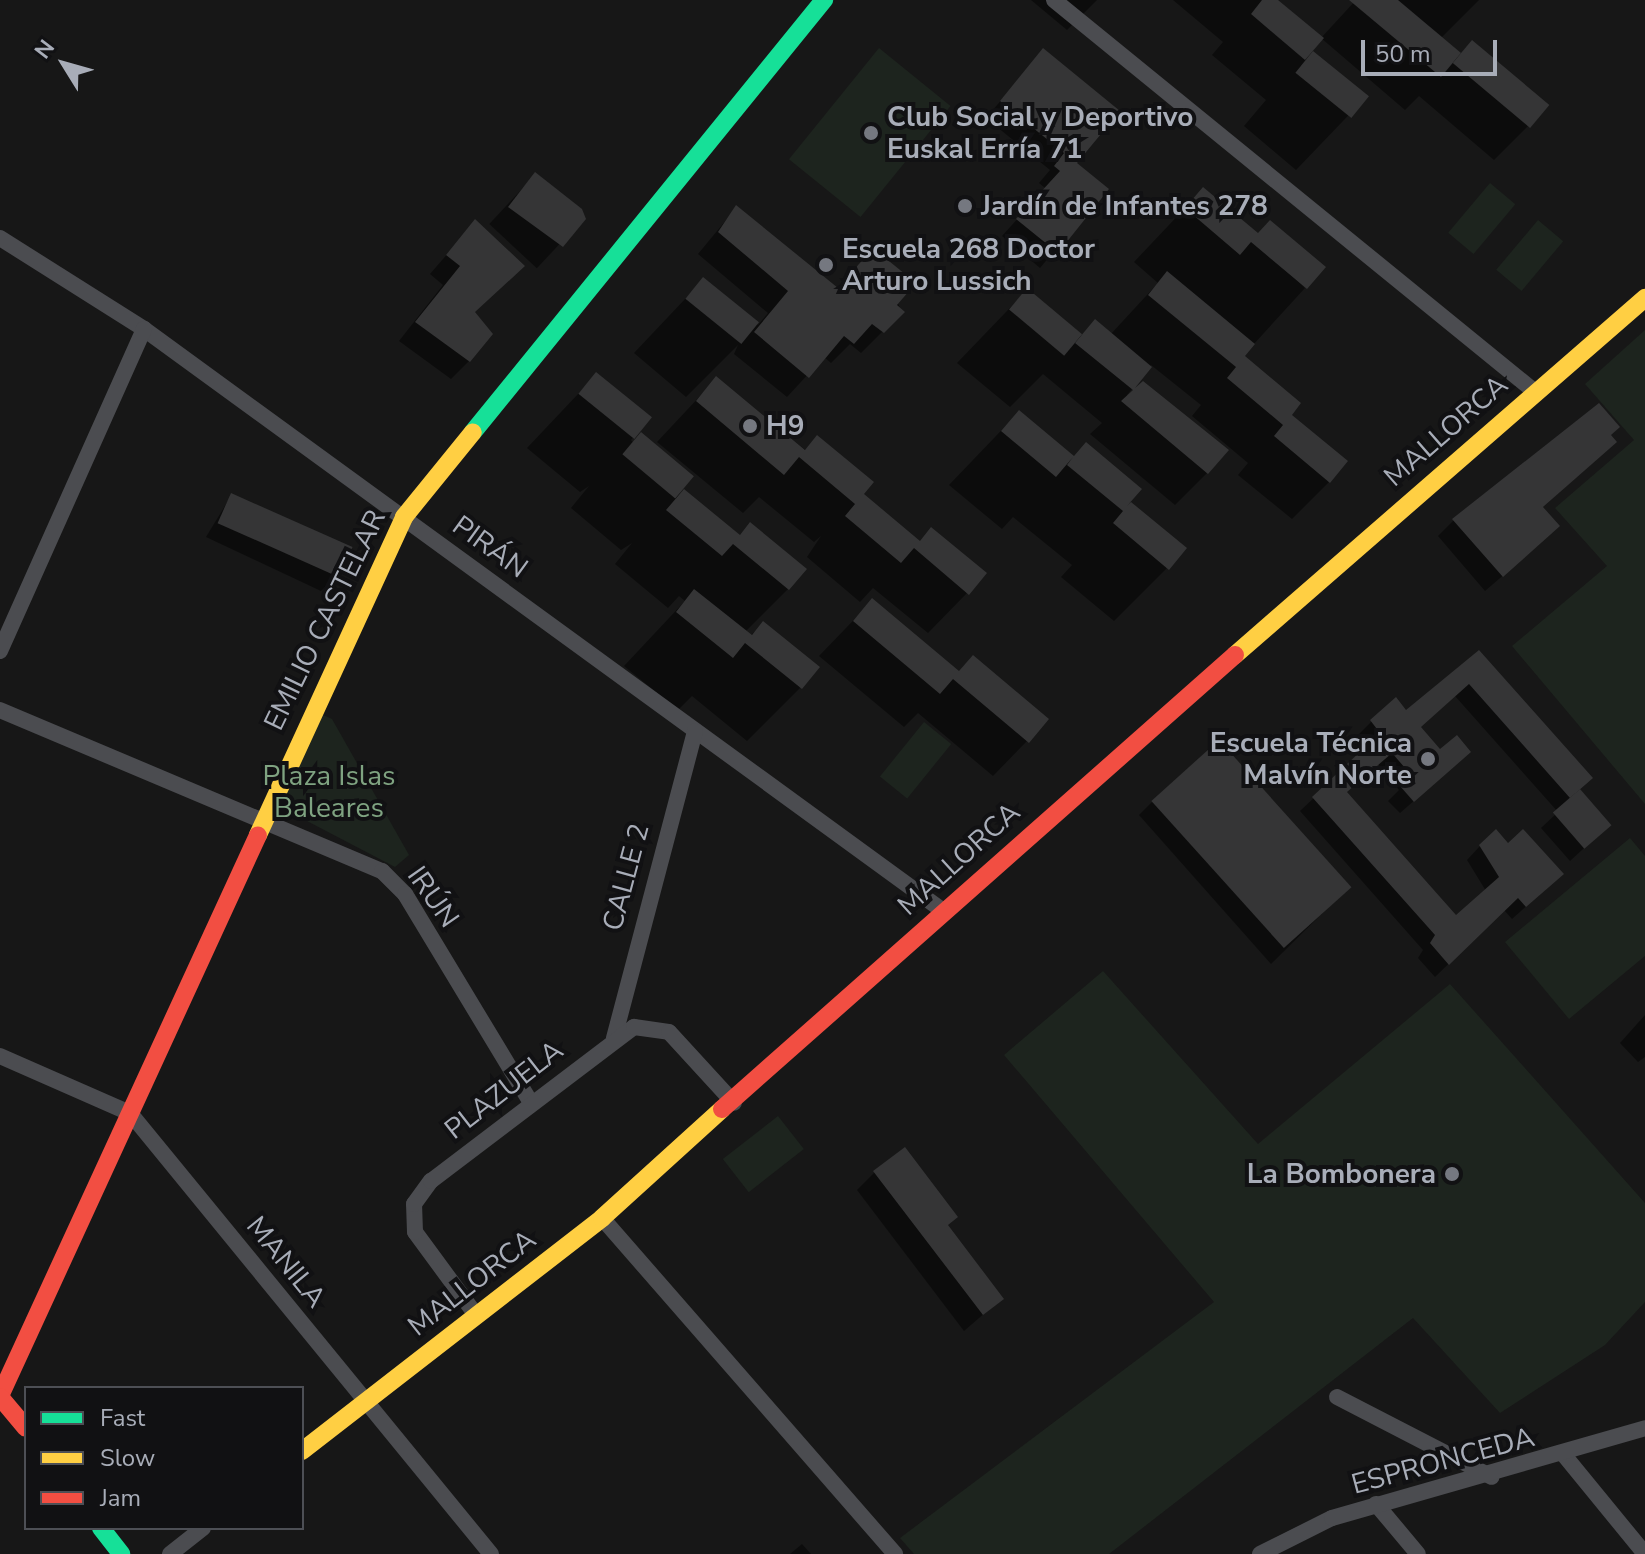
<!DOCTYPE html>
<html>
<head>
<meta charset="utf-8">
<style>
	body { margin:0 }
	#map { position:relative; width:1645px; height:1554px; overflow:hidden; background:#171717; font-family:"Nunito Sans",sans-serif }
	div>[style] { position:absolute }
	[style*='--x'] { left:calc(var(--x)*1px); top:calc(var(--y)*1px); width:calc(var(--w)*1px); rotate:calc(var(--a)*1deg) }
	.green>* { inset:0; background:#1d241e; transform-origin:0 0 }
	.shadow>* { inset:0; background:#0007; transform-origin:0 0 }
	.building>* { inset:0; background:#353536; transform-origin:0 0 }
	.street>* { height:16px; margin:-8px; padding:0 8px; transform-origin:8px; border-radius:8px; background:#4b4c50 }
	.fast>* { height:18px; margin:-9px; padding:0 9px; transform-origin:9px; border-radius:9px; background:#16e098 }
	.slow>* { height:18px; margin:-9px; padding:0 9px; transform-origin:9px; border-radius:9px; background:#ffcf43 }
	.jam>* { height:18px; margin:-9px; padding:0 9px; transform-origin:9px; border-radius:9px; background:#f24e42 }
	.dots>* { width:22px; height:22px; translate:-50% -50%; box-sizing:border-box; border:4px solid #111113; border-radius:50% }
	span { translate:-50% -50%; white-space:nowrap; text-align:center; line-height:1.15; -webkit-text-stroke:8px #111113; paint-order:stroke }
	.poi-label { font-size:28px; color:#a8adb8; font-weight:700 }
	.left { translate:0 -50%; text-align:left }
	.right { translate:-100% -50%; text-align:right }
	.street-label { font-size:28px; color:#a8adb8 }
	.park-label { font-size:28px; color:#7fa381 }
	.legend { position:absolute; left:24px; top:1386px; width:280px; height:144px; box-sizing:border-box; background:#111113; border:2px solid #4d4f55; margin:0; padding:10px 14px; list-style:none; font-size:24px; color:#a8adb8 }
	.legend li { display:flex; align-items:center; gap:16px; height:40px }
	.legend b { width:40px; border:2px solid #4d4f55 }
	.north { position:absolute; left:24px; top:24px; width:80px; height:80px; -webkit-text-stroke:6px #111113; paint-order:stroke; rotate:307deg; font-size:22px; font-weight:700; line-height:32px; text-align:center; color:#a8adb8 }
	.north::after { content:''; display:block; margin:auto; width:28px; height:36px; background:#a8adb8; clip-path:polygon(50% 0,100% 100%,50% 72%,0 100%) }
	.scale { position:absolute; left:1361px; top:40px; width:136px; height:36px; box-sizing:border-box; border:4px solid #a8adb8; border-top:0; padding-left:10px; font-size:24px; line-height:28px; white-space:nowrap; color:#a8adb8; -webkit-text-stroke:6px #111113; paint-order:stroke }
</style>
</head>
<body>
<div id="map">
	<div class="green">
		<div style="left:879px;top:48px;width:92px;height:143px;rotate:39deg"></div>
		<div style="left:1490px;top:183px;width:33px;height:65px;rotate:40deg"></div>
		<div style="left:1538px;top:220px;width:33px;height:65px;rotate:40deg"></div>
		<div style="clip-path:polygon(1645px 330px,1645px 804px,1512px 646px,1607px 566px,1555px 508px,1634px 440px,1585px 384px)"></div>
		<div style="clip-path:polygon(321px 714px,332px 719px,409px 855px,395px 867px,286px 810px,283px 799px)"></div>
		<div style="left:924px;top:722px;width:35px;height:70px;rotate:39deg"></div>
		<div style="clip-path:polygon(1630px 838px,1645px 856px,1645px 956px,1569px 1019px,1505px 942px)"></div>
		<div style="clip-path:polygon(1103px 971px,1258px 1144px,1450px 984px,1645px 1203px,1645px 1302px,1605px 1345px,1500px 1413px,1413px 1318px,1109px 1554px,914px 1554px,900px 1538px,1214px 1302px,1004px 1055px)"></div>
		<div style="left:778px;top:1116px;width:42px;height:70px;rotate:52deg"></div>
	</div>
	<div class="shadow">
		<div style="clip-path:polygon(1031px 0,1097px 0,1067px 30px)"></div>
		<div style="clip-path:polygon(1173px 0,1275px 0,1305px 58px,1366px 97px,1296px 170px,1244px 126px,1266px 100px,1212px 55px,1223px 42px)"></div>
		<div style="clip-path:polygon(1356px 0,1479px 0,1441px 38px,1528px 126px,1494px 160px,1419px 96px,1405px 110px,1321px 38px)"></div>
		<div style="clip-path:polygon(1043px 51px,1074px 163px,1106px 189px,1040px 268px,1002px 236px,1045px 188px,1039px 183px,1050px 170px,986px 118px)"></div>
		<div style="left:535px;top:175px;width:65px;height:67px;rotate:43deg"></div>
		<div style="clip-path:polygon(1203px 189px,1305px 288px,1242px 357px,1329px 482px,1292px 519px,1238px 475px,1248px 463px,1192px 416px,1201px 405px,1151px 365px,1127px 395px,1207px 473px,1175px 505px,1090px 434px,1102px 423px,1043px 374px,1010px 407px,957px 363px,1027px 290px,1081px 336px,1095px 322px,1110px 335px,1158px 283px,1134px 262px)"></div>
		<div style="clip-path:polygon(736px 208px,836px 289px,873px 251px,902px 312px,861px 353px,850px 344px,831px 363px,824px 357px,787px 397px,734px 354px,738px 345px,686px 397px,634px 353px,703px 280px,758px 325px,768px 313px,698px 254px)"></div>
		<div style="clip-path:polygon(476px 221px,469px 361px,451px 379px,399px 341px,443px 285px,430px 274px)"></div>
		<div style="clip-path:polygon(596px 375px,649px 418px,631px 440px,675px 496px,684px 491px,788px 589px,745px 632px,750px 636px,763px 624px,800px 688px,747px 741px,692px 696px,678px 710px,624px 666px,685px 601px,679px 596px,668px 608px,615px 564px,632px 543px,621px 550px,571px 508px,589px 486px,580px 492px,527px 448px)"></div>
		<div style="clip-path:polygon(716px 379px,861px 494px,967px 593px,928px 633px,873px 588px,860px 602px,807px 557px,821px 536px,814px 542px,759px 497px,743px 513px,657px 442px)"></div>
		<div style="clip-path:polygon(1019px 412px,1122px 509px,1167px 568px,1114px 621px,1061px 577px,1072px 565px,1013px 517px,1002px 529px,949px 485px)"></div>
		<div style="clip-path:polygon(1609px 436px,1615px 442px,1542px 508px,1542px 542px,1485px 591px,1438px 536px,1454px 520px)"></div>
		<div style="clip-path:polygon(231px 496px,335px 577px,321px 591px,206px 537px)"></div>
		<div style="clip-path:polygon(872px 601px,1027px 741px,993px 776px,918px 713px,904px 727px,819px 656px)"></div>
		<div style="clip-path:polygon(1478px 652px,1578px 790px,1595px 838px,1570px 861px,1541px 828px,1558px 812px,1455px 696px,1419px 728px,1455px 765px,1400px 813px,1388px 801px,1399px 790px,1378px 764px,1345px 793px,1456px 918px,1486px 891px,1467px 860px,1480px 846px,1548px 887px,1512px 919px,1504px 910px,1435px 977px,1418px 958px,1423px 950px,1300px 811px,1368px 747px,1358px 735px,1371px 722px,1396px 700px,1406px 712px)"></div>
		<div style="clip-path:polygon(1152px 802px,1348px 888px,1271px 964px,1139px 815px)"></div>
		<div style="clip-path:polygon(1645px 1015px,1645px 1057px,1638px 1062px,1620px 1043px)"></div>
		<div style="clip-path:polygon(875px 1172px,946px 1226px,1001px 1299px,964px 1331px,857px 1190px)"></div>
		<div style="clip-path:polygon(802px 1544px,811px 1554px,790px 1554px)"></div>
	</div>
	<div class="building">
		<div style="clip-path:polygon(1262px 0,1278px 0,1324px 38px,1305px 60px,1251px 14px)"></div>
		<div style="clip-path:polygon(1349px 0,1398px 0,1461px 53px,1441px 77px)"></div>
		<div style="left:1472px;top:40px;width:101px;height:30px;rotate:40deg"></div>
		<div style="clip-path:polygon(1043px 48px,1120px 111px,1077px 163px,1109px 189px,1058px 253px,1016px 219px,1060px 171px,1054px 166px,1064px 153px,1000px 101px)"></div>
		<div style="left:1313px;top:51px;width:72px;height:28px;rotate:39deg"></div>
		<div style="clip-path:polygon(535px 172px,582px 209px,586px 219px,563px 247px,508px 207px)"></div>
		<div style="clip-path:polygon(1203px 187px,1258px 233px,1270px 220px,1326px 267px,1307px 289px,1251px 242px,1240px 255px,1185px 208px)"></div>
		<div style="clip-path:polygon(736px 205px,838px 288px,873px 248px,916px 283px,897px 305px,905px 312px,884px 333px,872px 324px,854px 344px,844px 336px,809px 378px,754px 332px,788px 291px,718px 232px)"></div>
		<div style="clip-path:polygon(475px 219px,525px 266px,475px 312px,493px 334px,470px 362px,415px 322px,460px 266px,446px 255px)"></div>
		<div style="clip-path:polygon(1167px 271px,1255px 344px,1245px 356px,1301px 403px,1292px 415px,1348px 461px,1330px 483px,1274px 436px,1283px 425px,1227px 378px,1236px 367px,1148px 295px)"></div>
		<div style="left:703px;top:277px;width:72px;height:28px;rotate:39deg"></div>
		<div style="left:1027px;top:288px;width:72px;height:28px;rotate:40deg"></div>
		<div style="clip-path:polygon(1095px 319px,1152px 367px,1135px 388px,1143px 381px,1229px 450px,1208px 474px,1121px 401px,1133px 390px,1075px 343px)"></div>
		<div style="left:596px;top:372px;width:72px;height:28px;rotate:39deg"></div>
		<div style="clip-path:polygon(716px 376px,805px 450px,817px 435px,874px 482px,864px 494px,920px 541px,931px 527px,987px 573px,969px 595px,914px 548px,901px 563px,845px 516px,860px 498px,855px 504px,799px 457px,784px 475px,696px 401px)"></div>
		<div style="clip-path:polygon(1599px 403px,1620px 427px,1611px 435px,1617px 442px,1543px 507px,1560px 526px,1503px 577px,1452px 519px)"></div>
		<div style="clip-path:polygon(1019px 410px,1074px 456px,1086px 442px,1142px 489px,1127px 506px,1131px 502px,1187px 548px,1169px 570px,1113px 523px,1123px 511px,1067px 465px,1073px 457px,1056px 477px,1001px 431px)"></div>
		<div style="left:641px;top:432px;width:69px;height:29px;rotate:40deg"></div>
		<div style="clip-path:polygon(684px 489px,740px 535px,750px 522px,807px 569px,789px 590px,733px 544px,722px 556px,666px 510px)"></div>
		<div style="left:231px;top:493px;width:133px;height:33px;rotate:24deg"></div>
		<div style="clip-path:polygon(694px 589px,752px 635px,763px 621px,820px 667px,802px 689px,745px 643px,733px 658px,676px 612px)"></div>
		<div style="clip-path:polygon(872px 598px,959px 671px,973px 655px,1049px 719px,1029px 743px,953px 679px,940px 694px,853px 621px)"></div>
		<div style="clip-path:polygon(1479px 650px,1593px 778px,1570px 798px,1469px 684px,1421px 727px,1440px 749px,1457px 735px,1471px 752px,1414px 802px,1400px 786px,1412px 776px,1392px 753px,1347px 792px,1456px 915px,1499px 877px,1479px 845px,1496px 829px,1508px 843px,1523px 829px,1564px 874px,1526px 907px,1518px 898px,1449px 965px,1430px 943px,1435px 935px,1312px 797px,1380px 733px,1370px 720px,1396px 697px,1406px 710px)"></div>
		<div style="left:1219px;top:740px;width:198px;height:91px;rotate:48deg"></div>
		<div style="left:1580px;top:789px;width:48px;height:36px;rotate:49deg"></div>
		<div style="clip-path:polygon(905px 1147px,958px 1217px,948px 1225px,1004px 1299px,983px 1315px,873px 1171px)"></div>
	</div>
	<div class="street">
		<div style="--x:1054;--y:0;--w:619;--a:39.17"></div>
		<div style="--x:0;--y:238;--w:170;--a:32.3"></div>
		<div style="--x:144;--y:329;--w:987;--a:36.06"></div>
		<div style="--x:0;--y:651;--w:353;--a:-65.9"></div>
		<div style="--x:0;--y:710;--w:415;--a:22.9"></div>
		<div style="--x:382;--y:871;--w:33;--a:45"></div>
		<div style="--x:405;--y:894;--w:244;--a:58.9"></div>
		<div style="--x:614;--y:1038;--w:317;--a:-75.2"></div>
		<div style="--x:0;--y:1056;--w:142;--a:23.7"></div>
		<div style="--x:130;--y:1113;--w:570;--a:50.7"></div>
		<div style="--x:602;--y:1218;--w:446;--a:48.9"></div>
		<div style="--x:476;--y:1315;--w:103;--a:-126.3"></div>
		<div style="--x:415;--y:1232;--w:28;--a:-92"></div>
		<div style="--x:414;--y:1204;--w:29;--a:-54"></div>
		<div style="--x:431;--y:1181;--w:255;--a:-37.2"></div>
		<div style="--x:634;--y:1027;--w:35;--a:8"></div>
		<div style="--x:669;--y:1032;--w:96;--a:47.5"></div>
		<div style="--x:1337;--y:1397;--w:174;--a:27.3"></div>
		<div style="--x:1564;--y:1455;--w:128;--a:50.7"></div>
		<div style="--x:1376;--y:1504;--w:65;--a:50"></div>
		<div style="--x:170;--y:1554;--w:42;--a:-38.2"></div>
		<div style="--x:1260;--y:1554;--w:80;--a:-26.6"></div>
		<div style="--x:1332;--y:1518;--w:326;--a:-16"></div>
	</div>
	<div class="fast">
		<div style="--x:473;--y:432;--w:557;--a:-50.91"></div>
		<div style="--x:101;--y:1528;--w:33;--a:52"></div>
	</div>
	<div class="slow">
		<div style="--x:1235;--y:655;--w:544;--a:-41.05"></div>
		<div style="--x:258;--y:835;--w:350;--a:-65.3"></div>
		<div style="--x:404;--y:517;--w:109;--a:-50.9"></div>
		<div style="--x:302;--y:1451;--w:380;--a:-37.8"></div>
		<div style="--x:602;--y:1218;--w:162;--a:-42.2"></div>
	</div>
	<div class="jam">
		<div style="--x:722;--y:1109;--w:685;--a:-41.51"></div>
		<div style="--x:0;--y:1396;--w:617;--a:-65.3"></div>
		<div style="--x:0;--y:1397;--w:40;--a:50"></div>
	</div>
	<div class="dots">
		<div style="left:871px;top:133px;background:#757880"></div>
		<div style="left:965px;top:206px;background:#757880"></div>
		<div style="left:826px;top:265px;background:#757880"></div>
		<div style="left:750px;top:426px;background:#757880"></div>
		<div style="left:1428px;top:759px;background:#757880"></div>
		<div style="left:1452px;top:1174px;background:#757880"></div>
	</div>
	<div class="poi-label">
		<span class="left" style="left:887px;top:133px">Club Social y Deportivo<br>Euskal Erría 71</span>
		<span class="left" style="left:981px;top:206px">Jardín de Infantes 278</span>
		<span class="left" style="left:842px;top:265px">Escuela 268 Doctor<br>Arturo Lussich</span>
		<span class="left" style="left:766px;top:426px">H9</span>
		<span class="right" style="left:1412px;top:759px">Escuela Técnica<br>Malvín Norte</span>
		<span class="right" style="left:1436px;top:1174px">La Bombonera</span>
	</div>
	<div class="street-label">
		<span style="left:1446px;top:431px;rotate:-41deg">MALLORCA</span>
		<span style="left:490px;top:547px;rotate:36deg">PIRÁN</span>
		<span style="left:325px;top:620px;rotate:-64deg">EMILIO CASTELAR</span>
		<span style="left:959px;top:859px;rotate:-42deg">MALLORCA</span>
		<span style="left:626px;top:877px;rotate:-75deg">CALLE 2</span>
		<span style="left:433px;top:897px;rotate:55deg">IRÚN</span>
		<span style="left:504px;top:1090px;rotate:-38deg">PLAZUELA</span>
		<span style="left:286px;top:1262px;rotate:51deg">MANILA</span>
		<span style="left:472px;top:1283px;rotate:-38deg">MALLORCA</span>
		<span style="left:1443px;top:1461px;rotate:-15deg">ESPRONCEDA</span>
	</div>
	<div class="park-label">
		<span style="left:329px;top:792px">Plaza Islas<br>Baleares</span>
	</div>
	<ul class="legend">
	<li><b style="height:10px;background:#16e098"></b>Fast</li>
	<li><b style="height:10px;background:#ffcf43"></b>Slow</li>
	<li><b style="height:10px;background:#f24e42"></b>Jam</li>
	</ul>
	<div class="north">N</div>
	<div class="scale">50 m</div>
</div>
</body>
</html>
